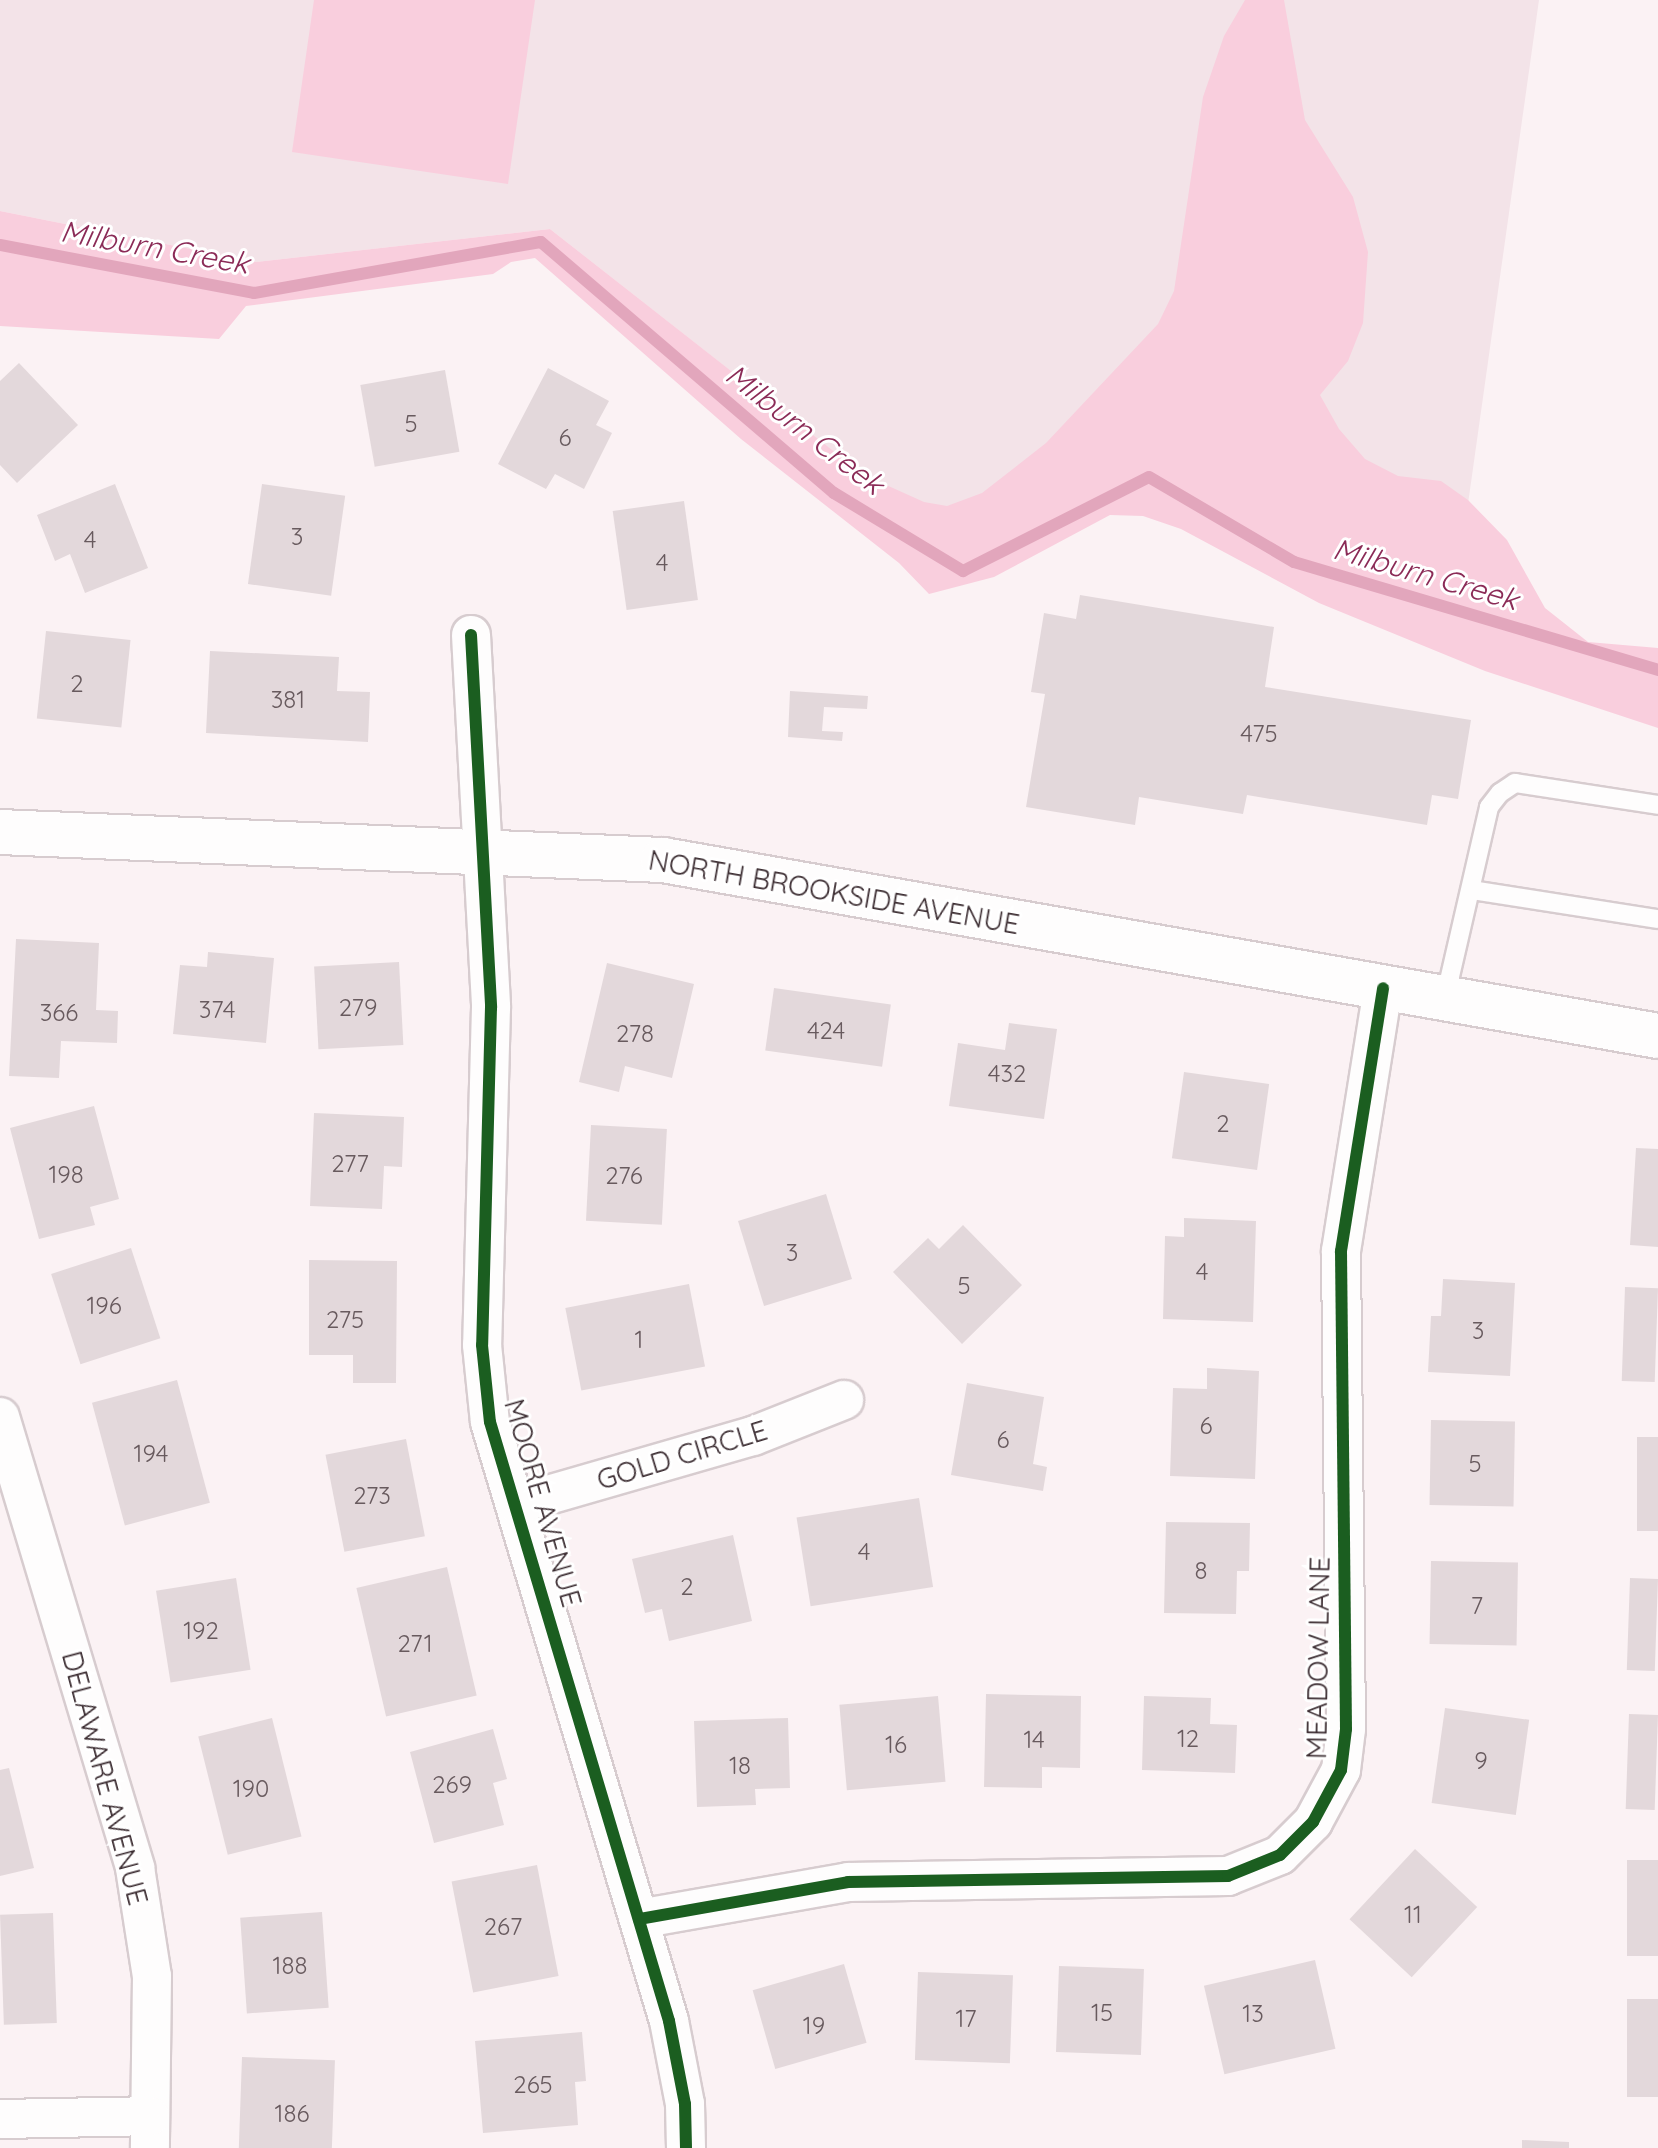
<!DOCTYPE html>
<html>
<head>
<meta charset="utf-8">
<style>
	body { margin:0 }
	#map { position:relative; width:1658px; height:2148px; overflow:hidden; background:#fbf2f4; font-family:Quicksand,sans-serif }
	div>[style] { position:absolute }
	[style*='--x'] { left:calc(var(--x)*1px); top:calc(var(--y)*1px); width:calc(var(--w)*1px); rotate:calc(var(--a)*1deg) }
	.built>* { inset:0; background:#f3e3e8 }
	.green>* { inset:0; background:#f9cedd }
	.stream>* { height:12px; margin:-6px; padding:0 6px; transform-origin:6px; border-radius:6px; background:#e2a6bc }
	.building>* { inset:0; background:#e3d8db; transform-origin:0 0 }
	.roads { filter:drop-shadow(2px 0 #d7cccf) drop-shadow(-2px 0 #d7cccf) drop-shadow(0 2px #d7cccf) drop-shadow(0 -2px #d7cccf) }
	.service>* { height:18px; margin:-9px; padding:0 9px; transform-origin:9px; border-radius:9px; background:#fefdfd }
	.minor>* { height:38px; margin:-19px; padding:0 19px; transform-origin:19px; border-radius:19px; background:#fefdfd }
	.secondary>* { height:44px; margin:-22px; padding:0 22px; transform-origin:22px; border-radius:22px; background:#fefdfd }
	.cycleway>* { height:12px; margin:-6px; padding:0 6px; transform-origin:6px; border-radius:6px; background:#1b5e20 }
	span { translate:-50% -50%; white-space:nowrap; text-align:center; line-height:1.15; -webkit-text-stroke:6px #fff; paint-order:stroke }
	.number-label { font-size:24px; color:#685a5e }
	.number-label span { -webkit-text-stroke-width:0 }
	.street-label { font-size:28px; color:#3b2c31 }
	.water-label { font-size:30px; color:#8b2b57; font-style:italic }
</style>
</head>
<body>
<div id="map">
	<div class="built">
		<div style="clip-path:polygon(0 0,1539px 0,1456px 589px,1152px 459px,959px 550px,550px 229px,256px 262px,0 211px)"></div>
	</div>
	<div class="green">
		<div style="clip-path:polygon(314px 0,535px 0,508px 184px,292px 152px)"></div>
		<div style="clip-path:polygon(1245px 0,1284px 0,1305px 120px,1353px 197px,1368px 252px,1363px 323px,1348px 361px,1320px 395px,1339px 429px,1365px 459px,1398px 476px,1441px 481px,1468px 500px,1507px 540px,1545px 608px,1588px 642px,1658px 648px,1658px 728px,1485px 671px,1319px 603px,1181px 529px,1143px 516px,1110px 515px,994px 577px,929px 594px,899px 563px,741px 439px,535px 258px,511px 262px,493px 274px,246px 306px,219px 339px,0 326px,0 211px,256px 262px,550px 229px,864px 475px,924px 502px,947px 506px,982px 493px,1046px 443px,1158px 324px,1174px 291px,1203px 97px,1224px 36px)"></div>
	</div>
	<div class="stream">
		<div style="--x:0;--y:245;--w:258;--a:10.7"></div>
		<div style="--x:254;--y:293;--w:291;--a:-10.1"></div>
		<div style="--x:541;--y:242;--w:386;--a:40.6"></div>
		<div style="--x:834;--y:493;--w:151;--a:31.2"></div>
		<div style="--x:963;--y:571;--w:208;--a:-26.8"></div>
		<div style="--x:1149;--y:477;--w:168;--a:30.4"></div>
		<div style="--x:1294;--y:562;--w:380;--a:16.5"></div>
	</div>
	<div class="building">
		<div style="clip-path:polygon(19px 363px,78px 425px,17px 483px,0 465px,0 381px)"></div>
		<div style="clip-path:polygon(548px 368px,609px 401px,596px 425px,612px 433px,584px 489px,555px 474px,546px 489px,498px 464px)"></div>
		<div style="left:445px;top:370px;width:83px;height:86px;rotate:80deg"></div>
		<div style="clip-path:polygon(115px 484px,148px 568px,85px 593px,70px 554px,55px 561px,37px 515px)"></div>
		<div style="left:262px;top:484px;width:84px;height:101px;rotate:8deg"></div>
		<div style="left:684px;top:501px;width:100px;height:72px;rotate:82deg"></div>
		<div style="clip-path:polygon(1080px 595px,1274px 627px,1265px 687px,1471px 720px,1458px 799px,1432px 795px,1427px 825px,1247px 795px,1243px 814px,1139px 797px,1135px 825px,1026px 807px,1045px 694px,1031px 692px,1044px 613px,1076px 619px)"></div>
		<div style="left:46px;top:631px;width:85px;height:88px;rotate:6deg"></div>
		<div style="clip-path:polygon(210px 651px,339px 657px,337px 691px,370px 692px,368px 742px,206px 733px)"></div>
		<div style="clip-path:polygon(790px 691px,868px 696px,867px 709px,824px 707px,822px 731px,843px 732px,842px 741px,788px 737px)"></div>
		<div style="clip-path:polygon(16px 939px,99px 943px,96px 1010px,118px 1011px,117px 1043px,61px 1041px,59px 1078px,9px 1076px)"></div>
		<div style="clip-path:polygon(208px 952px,274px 958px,266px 1043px,173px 1034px,180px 965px,207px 967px)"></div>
		<div style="left:399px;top:962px;width:83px;height:85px;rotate:87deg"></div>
		<div style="clip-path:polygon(607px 963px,694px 984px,672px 1078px,625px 1066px,619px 1092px,579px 1082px)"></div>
		<div style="left:774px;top:988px;width:118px;height:63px;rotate:8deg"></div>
		<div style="clip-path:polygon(1009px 1023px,1057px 1029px,1044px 1119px,949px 1106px,958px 1043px,1005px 1050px)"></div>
		<div style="left:1184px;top:1072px;width:86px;height:87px;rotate:8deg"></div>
		<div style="clip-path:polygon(94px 1106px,119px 1199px,90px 1207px,95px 1225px,39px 1239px,10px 1128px)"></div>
		<div style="clip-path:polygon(314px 1113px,404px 1117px,402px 1167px,384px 1166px,382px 1209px,310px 1206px)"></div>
		<div style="left:591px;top:1125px;width:76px;height:96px;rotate:3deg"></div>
		<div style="clip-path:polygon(1636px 1148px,1658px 1149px,1658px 1247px,1630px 1245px)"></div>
		<div style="left:826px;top:1194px;width:89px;height:92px;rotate:73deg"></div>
		<div style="clip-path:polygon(1184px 1218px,1256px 1221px,1253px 1322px,1163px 1319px,1165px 1236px,1184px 1237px)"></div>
		<div style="clip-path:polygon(963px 1225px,1022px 1285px,962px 1344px,893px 1272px,928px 1238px,939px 1249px)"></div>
		<div style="left:131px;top:1248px;width:95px;height:84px;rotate:72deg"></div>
		<div style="clip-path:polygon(309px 1260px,397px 1261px,396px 1383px,353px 1383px,353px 1355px,309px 1355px)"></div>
		<div style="clip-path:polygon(1443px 1279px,1515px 1283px,1510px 1376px,1428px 1372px,1431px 1316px,1441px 1316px)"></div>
		<div style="left:689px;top:1284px;width:84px;height:126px;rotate:79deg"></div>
		<div style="left:1625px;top:1287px;width:33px;height:94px;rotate:2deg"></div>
		<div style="clip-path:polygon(1207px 1368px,1259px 1371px,1255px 1479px,1170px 1476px,1173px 1388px,1207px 1389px)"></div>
		<div style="left:177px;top:1380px;width:127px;height:88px;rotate:75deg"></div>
		<div style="clip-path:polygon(967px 1383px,1044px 1397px,1033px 1464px,1047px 1467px,1043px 1491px,951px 1475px)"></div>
		<div style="left:1431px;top:1420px;width:84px;height:85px;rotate:1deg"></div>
		<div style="left:1637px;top:1437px;width:21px;height:94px"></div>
		<div style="left:406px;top:1439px;width:99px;height:82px;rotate:79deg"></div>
		<div style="left:919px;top:1498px;width:90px;height:124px;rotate:81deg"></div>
		<div style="clip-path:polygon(1166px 1522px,1250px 1523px,1249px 1571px,1237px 1571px,1236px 1614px,1164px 1613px)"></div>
		<div style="clip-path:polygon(733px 1535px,752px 1621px,669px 1641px,662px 1609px,645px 1613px,632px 1559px)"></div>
		<div style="left:1431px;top:1561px;width:87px;height:83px;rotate:1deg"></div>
		<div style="left:447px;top:1567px;width:132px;height:93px;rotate:77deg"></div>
		<div style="left:236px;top:1578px;width:93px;height:81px;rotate:81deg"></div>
		<div style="left:1630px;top:1578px;width:28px;height:92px;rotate:2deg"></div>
		<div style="clip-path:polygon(986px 1694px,1081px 1696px,1080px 1768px,1042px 1767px,1042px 1788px,984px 1787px)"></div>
		<div style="left:938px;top:1696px;width:86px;height:99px;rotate:85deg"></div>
		<div style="clip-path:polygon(1144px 1696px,1211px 1698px,1210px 1724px,1237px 1725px,1235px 1773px,1142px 1770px)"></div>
		<div style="left:1445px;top:1708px;width:85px;height:96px;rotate:8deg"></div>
		<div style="left:1629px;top:1714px;width:29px;height:95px;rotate:2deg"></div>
		<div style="left:272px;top:1718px;width:122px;height:76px;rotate:76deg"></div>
		<div style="clip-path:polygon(788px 1718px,790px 1788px,755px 1789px,756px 1805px,697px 1807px,694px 1721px)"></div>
		<div style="clip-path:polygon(493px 1729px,507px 1779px,493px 1783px,504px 1825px,434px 1843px,410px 1752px)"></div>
		<div style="clip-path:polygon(9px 1768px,34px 1868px,0 1876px,0 1770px)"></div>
		<div style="left:1415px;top:1849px;width:85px;height:96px;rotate:43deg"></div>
		<div style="left:1627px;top:1860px;width:31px;height:96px"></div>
		<div style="left:537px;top:1865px;width:113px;height:87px;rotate:79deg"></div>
		<div style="left:322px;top:1912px;width:96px;height:82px;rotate:86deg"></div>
		<div style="left:53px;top:1913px;width:110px;height:53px;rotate:88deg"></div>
		<div style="left:1315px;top:1960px;width:91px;height:114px;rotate:77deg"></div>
		<div style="left:844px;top:1964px;width:82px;height:95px;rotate:74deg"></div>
		<div style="left:1059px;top:1966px;width:85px;height:86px;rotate:2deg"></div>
		<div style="left:918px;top:1972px;width:95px;height:88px;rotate:2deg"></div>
		<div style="left:1627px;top:1999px;width:31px;height:98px"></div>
		<div style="clip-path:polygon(582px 2032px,586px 2081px,575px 2082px,578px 2125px,483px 2133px,475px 2041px)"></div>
		<div style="left:242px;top:2057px;width:93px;height:91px;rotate:2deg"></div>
		<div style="clip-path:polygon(1522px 2140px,1569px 2142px,1569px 2148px,1522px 2148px)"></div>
	</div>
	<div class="roads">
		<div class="service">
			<div style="--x:1472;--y:890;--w:188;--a:8.9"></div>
			<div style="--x:1445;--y:998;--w:196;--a:-77"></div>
			<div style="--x:1489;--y:807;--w:18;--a:-52"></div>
			<div style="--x:1500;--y:793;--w:18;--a:-34"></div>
			<div style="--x:1515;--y:783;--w:145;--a:8.7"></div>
		</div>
		<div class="minor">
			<div style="--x:471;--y:635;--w:373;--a:86.9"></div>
			<div style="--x:491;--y:1007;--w:338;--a:91.5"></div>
			<div style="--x:482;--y:1345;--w:77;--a:84.1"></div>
			<div style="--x:490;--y:1422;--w:625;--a:73.36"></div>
			<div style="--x:669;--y:2021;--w:85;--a:79.1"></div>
			<div style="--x:685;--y:2104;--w:44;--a:88.7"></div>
			<div style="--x:0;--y:1417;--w:471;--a:73.3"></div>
			<div style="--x:135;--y:1868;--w:109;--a:81.1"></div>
			<div style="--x:152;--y:1976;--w:172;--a:90.7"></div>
			<div style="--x:517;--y:1504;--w:246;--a:-16.1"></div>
			<div style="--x:753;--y:1436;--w:98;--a:-21.6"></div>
			<div style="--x:639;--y:1919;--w:212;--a:-10"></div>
			<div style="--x:848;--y:1882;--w:380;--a:-0.9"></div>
			<div style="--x:1228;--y:1876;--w:56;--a:-22"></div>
			<div style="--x:1280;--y:1855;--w:47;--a:-45"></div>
			<div style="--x:1313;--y:1822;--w:59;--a:-61.7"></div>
			<div style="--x:1341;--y:1770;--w:41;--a:-83"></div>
			<div style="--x:1346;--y:1729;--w:478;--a:-90.6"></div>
			<div style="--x:1341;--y:1251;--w:266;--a:-80.9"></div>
			<div style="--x:0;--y:2119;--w:150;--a:-1.1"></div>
		</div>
		<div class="secondary">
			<div style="--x:0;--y:832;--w:664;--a:2.42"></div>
			<div style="--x:663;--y:860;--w:1010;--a:10.03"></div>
		</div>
	</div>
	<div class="cycleway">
		<div style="--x:471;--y:635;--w:373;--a:86.9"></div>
		<div style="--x:491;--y:1007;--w:338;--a:91.5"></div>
		<div style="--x:482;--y:1345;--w:77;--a:84.1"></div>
		<div style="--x:490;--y:1422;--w:625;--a:73.36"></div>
		<div style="--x:669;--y:2021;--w:85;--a:79.1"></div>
		<div style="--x:685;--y:2104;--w:44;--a:88.7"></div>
		<div style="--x:639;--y:1919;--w:212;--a:-10"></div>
		<div style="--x:848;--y:1882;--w:380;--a:-0.9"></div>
		<div style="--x:1228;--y:1876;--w:56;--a:-22"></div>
		<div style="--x:1280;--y:1855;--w:47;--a:-45"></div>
		<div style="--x:1313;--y:1822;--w:59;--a:-61.7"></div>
		<div style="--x:1341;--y:1770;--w:41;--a:-83"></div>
		<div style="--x:1346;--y:1729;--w:478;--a:-90.6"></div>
		<div style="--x:1341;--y:1251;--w:266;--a:-80.9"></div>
	</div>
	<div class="number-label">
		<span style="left:411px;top:424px">5</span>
		<span style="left:565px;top:438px">6</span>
		<span style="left:297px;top:537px">3</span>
		<span style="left:90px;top:540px">4</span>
		<span style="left:662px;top:563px">4</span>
		<span style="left:77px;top:684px">2</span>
		<span style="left:288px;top:700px">381</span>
		<span style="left:1259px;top:734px">475</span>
		<span style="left:358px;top:1008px">279</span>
		<span style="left:217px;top:1010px">374</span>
		<span style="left:59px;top:1013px">366</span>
		<span style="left:826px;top:1031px">424</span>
		<span style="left:635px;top:1034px">278</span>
		<span style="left:1007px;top:1074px">432</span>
		<span style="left:1223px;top:1124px">2</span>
		<span style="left:350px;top:1164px">277</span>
		<span style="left:66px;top:1175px">198</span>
		<span style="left:624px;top:1176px">276</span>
		<span style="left:792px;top:1253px">3</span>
		<span style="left:1202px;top:1272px">4</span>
		<span style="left:964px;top:1286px">5</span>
		<span style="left:104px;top:1306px">196</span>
		<span style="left:345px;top:1320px">275</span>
		<span style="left:1478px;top:1331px">3</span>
		<span style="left:639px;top:1340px">1</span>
		<span style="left:1206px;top:1426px">6</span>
		<span style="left:1003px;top:1440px">6</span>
		<span style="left:151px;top:1454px">194</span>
		<span style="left:1475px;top:1464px">5</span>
		<span style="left:372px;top:1496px">273</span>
		<span style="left:864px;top:1552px">4</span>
		<span style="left:1201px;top:1571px">8</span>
		<span style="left:687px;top:1587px">2</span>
		<span style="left:1477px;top:1606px">7</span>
		<span style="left:201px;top:1631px">192</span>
		<span style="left:415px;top:1644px">271</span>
		<span style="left:1188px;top:1739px">12</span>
		<span style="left:1034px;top:1740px">14</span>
		<span style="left:896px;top:1745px">16</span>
		<span style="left:1481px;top:1761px">9</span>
		<span style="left:740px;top:1766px">18</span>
		<span style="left:452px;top:1785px">269</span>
		<span style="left:251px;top:1789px">190</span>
		<span style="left:1413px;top:1915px">11</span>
		<span style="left:503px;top:1927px">267</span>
		<span style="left:290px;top:1966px">188</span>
		<span style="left:1102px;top:2013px">15</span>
		<span style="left:1253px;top:2014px">13</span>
		<span style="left:966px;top:2019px">17</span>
		<span style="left:814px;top:2026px">19</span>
		<span style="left:533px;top:2085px">265</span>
		<span style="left:292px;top:2114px">186</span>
	</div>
	<div class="street-label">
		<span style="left:834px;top:892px;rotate:10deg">NORTH BROOKSIDE AVENUE</span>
		<span style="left:682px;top:1455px;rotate:-17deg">GOLD CIRCLE</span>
		<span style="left:543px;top:1503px;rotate:74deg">MOORE AVENUE</span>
		<span style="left:1318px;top:1658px;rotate:-89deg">MEADOW LANE</span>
		<span style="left:105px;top:1778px;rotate:75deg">DELAWARE AVENUE</span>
	</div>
	<div class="water-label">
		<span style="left:155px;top:247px;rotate:10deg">Milburn Creek</span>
		<span style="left:805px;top:429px;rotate:38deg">Milburn Creek</span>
		<span style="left:1426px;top:574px;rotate:16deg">Milburn Creek</span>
	</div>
</div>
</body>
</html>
